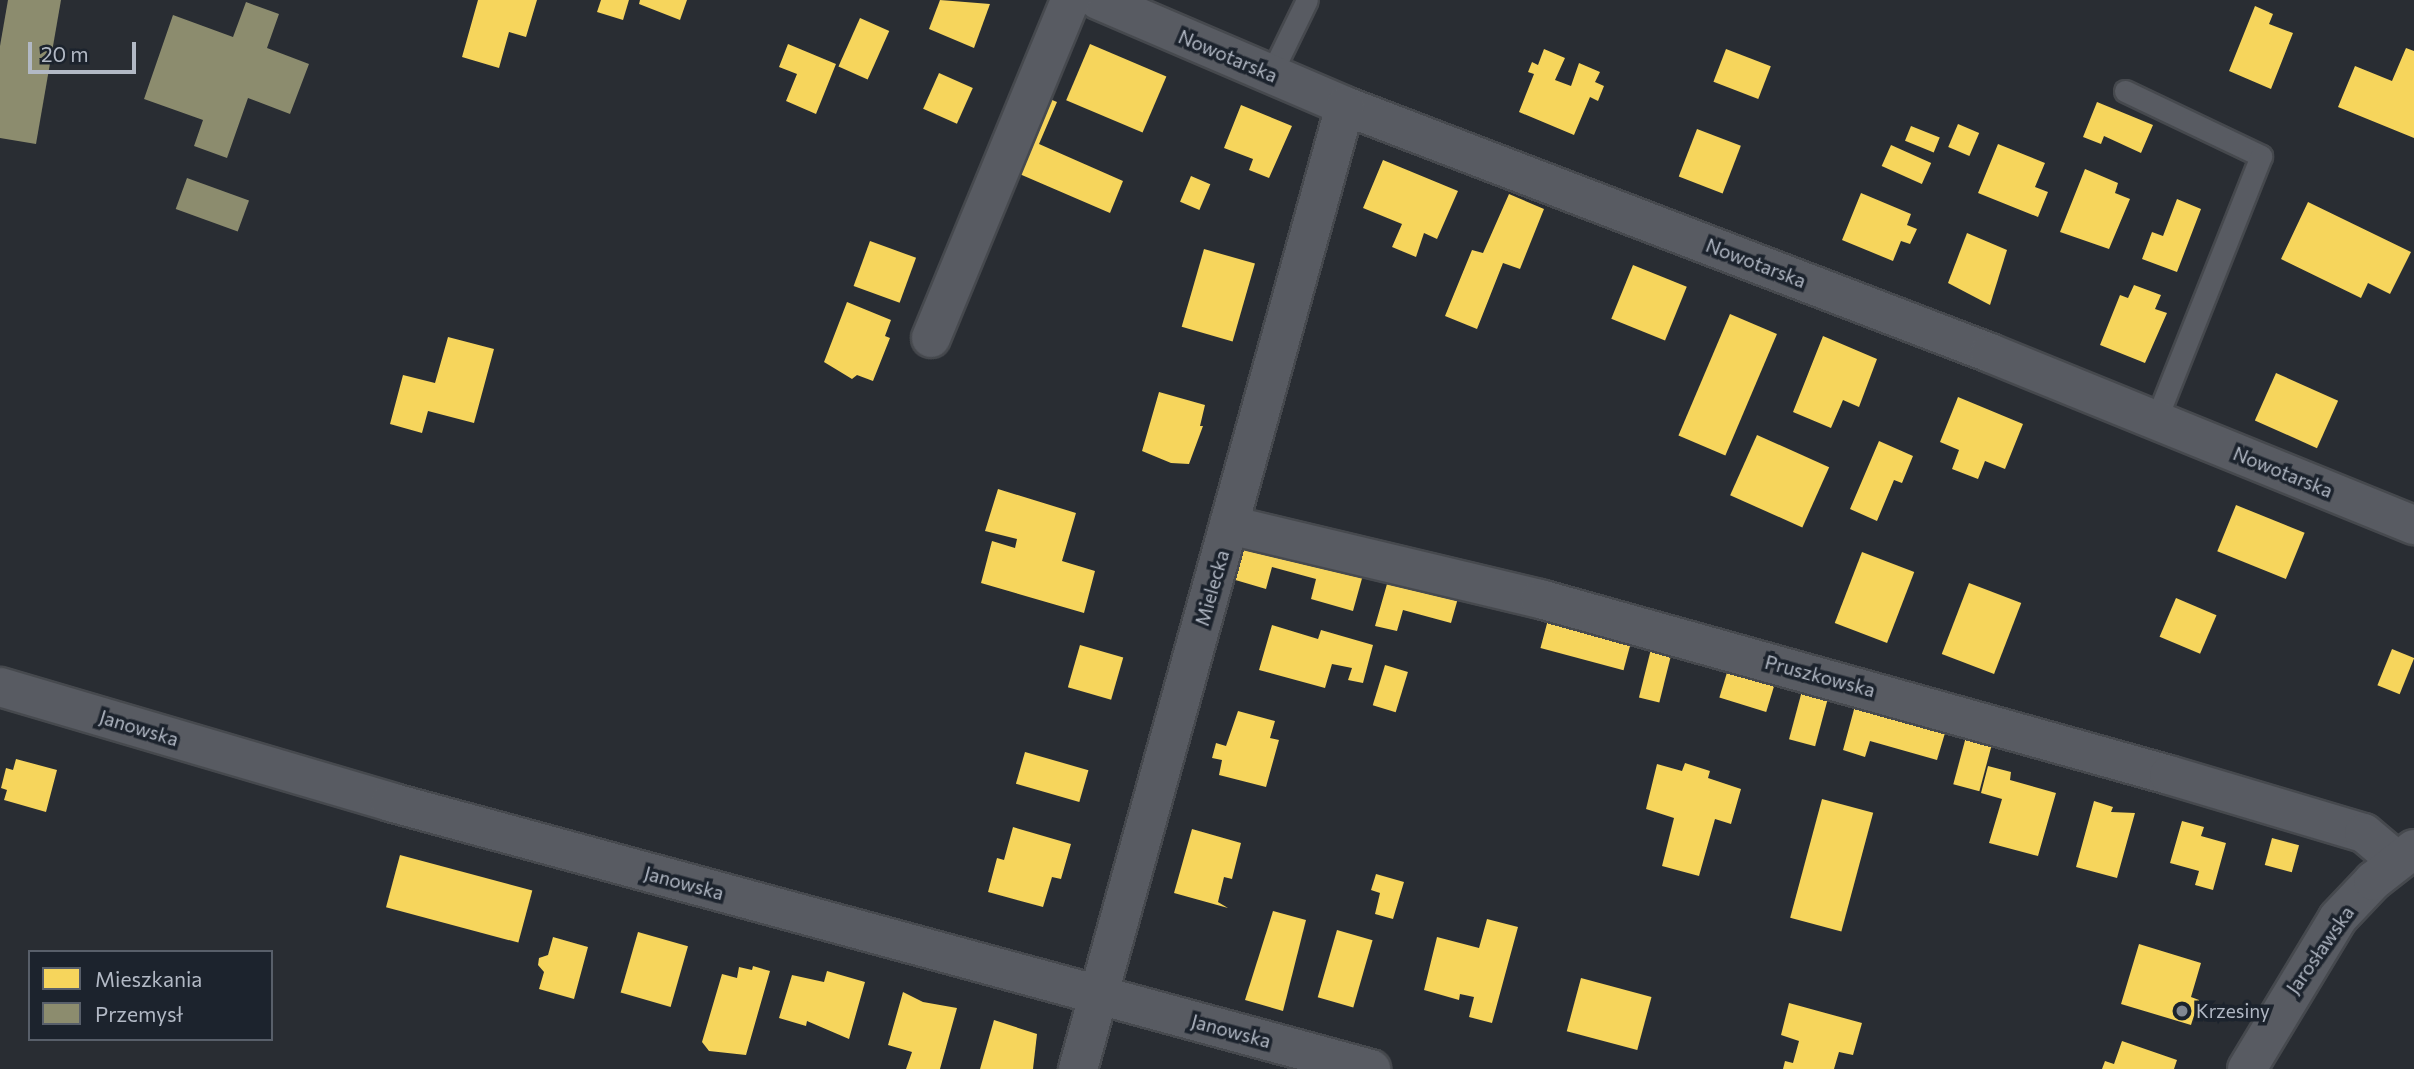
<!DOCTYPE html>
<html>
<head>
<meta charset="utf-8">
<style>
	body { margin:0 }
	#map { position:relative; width:2414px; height:1069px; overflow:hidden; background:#292d33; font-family:Commissioner,sans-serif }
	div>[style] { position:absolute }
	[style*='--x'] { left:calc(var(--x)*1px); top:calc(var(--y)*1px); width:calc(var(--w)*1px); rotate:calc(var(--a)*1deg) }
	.homes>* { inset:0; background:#f6d55c; transform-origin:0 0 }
	.industry>* { inset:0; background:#8c8c6e; transform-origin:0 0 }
	.roads { filter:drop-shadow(2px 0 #46494e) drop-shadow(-2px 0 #46494e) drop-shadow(0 2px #46494e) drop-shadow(0 -2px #46494e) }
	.lane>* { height:21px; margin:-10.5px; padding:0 10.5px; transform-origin:10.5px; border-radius:10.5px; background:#585b62 }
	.street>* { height:38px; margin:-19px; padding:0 19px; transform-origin:19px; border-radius:19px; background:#585b62 }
	.dots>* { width:19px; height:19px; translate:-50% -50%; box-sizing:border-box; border:4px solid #1c232d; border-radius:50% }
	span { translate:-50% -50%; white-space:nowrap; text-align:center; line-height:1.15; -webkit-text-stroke:7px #1c232d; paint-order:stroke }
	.street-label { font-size:19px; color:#b2b9c5 }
	.poi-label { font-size:19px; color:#b2b9c5 }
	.left { translate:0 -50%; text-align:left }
	.legend { position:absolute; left:28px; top:950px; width:245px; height:91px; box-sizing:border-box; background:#1c232d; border:2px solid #585f6a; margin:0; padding:9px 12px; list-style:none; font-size:21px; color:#b2b9c5 }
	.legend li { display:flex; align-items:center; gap:14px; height:35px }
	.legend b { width:35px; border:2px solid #585f6a }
	.scale { position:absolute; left:28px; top:42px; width:108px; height:32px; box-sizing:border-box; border:4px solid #b2b9c5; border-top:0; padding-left:9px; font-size:21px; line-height:24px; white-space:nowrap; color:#b2b9c5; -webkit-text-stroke:5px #1c232d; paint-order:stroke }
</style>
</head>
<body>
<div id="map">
	<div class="homes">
		<div style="clip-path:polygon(478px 0,537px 0,526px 37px,509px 32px,499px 68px,462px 57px)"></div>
		<div style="clip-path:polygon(601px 0,629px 0,623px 20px,597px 12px)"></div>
		<div style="clip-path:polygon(640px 0,687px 0,680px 20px,639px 4px)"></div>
		<div style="clip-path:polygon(940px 0,990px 4px,974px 48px,929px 29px)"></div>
		<div style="clip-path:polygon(2255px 6px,2273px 14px,2269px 24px,2293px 33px,2271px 89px,2229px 71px)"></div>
		<div style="left:860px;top:18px;width:32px;height:53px;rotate:24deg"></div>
		<div style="clip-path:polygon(788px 44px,836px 64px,816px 114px,786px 101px,797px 74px,779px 67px)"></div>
		<div style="left:1090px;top:44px;width:83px;height:61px;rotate:23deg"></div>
		<div style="clip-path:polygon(2406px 48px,2414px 51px,2414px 138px,2338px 107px,2355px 66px,2392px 81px)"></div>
		<div style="clip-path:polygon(1544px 49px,1565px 58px,1555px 80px,1571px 86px,1579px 63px,1600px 72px,1595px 82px,1604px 86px,1598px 101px,1590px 97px,1574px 135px,1519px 112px,1534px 74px,1528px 72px,1532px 62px,1538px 65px)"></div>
		<div style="left:1726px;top:49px;width:48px;height:35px;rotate:21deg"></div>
		<div style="left:939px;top:73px;width:37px;height:39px;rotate:24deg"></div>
		<div style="clip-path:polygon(1040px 95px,1057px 102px,1039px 144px,1123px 181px,1110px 213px,1008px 169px)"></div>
		<div style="clip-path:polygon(2097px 102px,2153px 125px,2141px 153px,2104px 136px,2101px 144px,2083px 137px)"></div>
		<div style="clip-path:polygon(1241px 105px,1292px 126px,1269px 178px,1249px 170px,1253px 159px,1224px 148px)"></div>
		<div style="left:1958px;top:124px;width:23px;height:25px;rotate:23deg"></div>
		<div style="left:1911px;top:126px;width:31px;height:16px;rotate:22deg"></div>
		<div style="left:1697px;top:129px;width:47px;height:51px;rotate:21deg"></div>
		<div style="clip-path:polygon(1998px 144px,2045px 163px,2035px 187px,2048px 192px,2038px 217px,1978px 193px)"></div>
		<div style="left:1891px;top:145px;width:44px;height:23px;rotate:24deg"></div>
		<div style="clip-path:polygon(1383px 160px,1458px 191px,1437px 239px,1424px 233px,1416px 257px,1392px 247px,1402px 224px,1363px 208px)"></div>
		<div style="clip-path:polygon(2085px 169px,2118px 183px,2115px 193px,2130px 199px,2109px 249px,2060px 232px)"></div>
		<div style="left:1191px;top:176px;width:21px;height:28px;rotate:23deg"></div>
		<div style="clip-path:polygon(1861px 193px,1911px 214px,1907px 225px,1917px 229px,1910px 244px,1901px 241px,1893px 261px,1842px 240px)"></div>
		<div style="clip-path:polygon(1509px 194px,1544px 209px,1520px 269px,1503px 263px,1477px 329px,1445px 316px,1472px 250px,1483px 253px)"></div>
		<div style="clip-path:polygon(2177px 199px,2201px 209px,2177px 272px,2142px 259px,2152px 232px,2163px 236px)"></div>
		<div style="clip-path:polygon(2308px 202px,2411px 252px,2390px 294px,2368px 283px,2361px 298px,2281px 259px)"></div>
		<div style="clip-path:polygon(1967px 233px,2007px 250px,1990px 305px,1948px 283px)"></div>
		<div style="left:870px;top:241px;width:49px;height:48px;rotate:20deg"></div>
		<div style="left:1204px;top:249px;width:53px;height:81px;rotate:16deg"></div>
		<div style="left:1633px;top:265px;width:58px;height:58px;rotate:22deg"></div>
		<div style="clip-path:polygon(2134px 285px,2161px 295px,2155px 309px,2167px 313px,2145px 363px,2100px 345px,2120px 295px,2128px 298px)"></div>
		<div style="clip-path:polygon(847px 302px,891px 320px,885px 336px,890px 338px,873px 381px,857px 375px,852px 379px,824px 362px)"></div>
		<div style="left:1730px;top:314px;width:51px;height:132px;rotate:23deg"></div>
		<div style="clip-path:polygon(1823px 336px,1877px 359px,1859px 407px,1843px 400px,1831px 428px,1793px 412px)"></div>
		<div style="clip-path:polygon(448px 337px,494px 349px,474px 423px,428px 411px,422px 433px,390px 424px,403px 375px,435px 383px)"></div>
		<div style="left:2276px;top:373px;width:68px;height:52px;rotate:24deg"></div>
		<div style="clip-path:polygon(1159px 392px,1205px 405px,1200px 426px,1203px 426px,1189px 464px,1171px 463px,1142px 451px)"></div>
		<div style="clip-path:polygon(1958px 397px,2023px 424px,2005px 469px,1985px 461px,1978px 479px,1952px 469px,1959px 450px,1940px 442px)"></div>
		<div style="left:1757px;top:435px;width:79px;height:66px;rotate:24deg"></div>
		<div style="clip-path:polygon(1879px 441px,1913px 456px,1902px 483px,1894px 480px,1877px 521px,1850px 509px)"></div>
		<div style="clip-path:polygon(998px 489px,1076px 513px,1062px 561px,1095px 571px,1084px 613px,981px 583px,992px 541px,1015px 548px,1017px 539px,985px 531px)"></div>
		<div style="left:2236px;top:505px;width:74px;height:50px;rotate:22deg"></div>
		<div style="clip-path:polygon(1246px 532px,1366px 564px,1353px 611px,1311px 599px,1316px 579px,1272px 567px,1266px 589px,1232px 579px)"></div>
		<div style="left:1862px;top:552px;width:56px;height:76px;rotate:21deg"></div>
		<div style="clip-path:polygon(1389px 577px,1460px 591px,1451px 623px,1403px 610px,1397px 631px,1375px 626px)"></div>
		<div style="left:1969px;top:583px;width:56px;height:76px;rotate:21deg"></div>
		<div style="left:2176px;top:598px;width:44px;height:42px;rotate:23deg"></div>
		<div style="left:1549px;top:616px;width:86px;height:33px;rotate:15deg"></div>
		<div style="clip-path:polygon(1272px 625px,1318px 639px,1321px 630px,1373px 645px,1363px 683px,1348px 680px,1352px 668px,1332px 664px,1325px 688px,1259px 670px)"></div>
		<div style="left:1080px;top:645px;width:45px;height:44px;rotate:16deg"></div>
		<div style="left:1652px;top:645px;width:21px;height:54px;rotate:14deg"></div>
		<div style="left:2392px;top:649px;width:24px;height:39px;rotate:22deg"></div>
		<div style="left:1385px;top:665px;width:24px;height:42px;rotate:17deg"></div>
		<div style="left:1729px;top:666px;width:49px;height:33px;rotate:17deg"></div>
		<div style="left:1803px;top:687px;width:27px;height:54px;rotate:15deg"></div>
		<div style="clip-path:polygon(1856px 702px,1945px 733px,1937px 760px,1870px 741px,1865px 757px,1843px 750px)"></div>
		<div style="clip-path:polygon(1238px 711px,1275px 721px,1270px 738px,1279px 740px,1266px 787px,1219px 775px,1222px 760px,1212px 758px,1216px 743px,1226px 746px)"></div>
		<div style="left:1967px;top:733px;width:27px;height:53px;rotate:15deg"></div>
		<div style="left:1025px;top:752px;width:66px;height:33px;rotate:16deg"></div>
		<div style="clip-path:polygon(16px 759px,57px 770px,46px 812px,4px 800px,7px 790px,1px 788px,6px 768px,13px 770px)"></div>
		<div style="clip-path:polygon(1685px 763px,1710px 771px,1708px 778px,1741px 789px,1731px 824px,1715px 819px,1699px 876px,1662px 866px,1674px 818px,1646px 809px,1657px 764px,1682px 771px)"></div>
		<div style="clip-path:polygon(1988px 766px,2011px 772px,2010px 780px,2056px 793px,2038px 856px,1989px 843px,2002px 799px,1981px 793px)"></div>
		<div style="left:1822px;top:799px;width:53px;height:123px;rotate:15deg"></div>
		<div style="clip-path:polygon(2094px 801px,2113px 807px,2111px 812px,2135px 813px,2117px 878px,2076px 867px)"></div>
		<div style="clip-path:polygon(2182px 821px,2204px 827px,2201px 836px,2226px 843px,2213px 890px,2195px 885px,2199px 871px,2170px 863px)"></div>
		<div style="clip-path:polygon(1013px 827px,1071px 844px,1061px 879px,1052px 877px,1043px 907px,988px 892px,997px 858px,1004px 860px)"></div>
		<div style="clip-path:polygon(1192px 829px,1241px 843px,1232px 879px,1224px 877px,1218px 902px,1228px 908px,1174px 893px)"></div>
		<div style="left:2272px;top:838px;width:28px;height:28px;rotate:15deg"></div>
		<div style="left:400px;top:855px;width:137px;height:54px;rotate:15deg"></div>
		<div style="clip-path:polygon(1376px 874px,1404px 882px,1393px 919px,1375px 914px,1380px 893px,1371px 890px)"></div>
		<div style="clip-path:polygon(1273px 911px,1306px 920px,1283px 1011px,1245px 1000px)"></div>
		<div style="clip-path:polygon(1487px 919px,1518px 927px,1492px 1023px,1469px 1017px,1474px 997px,1460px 994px,1459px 1000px,1424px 990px,1437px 937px,1479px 948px)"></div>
		<div style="left:1337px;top:930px;width:37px;height:70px;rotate:16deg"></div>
		<div style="left:638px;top:932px;width:52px;height:63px;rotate:16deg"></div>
		<div style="clip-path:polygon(553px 937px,588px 947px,574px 999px,539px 989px,544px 972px,538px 965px,539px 958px,548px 955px)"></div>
		<div style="clip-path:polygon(2139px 944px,2201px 963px,2191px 997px,2199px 1000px,2191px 1025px,2121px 1004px)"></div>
		<div style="clip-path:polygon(753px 966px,770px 971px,746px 1055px,709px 1051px,702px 1042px,722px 974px,737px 978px,739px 967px,752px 970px)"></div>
		<div style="clip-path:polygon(827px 971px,865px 982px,849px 1039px,807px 1021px,806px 1026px,779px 1018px,792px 975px,824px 982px)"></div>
		<div style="left:1581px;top:978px;width:73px;height:55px;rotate:15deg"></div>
		<div style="clip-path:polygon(903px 992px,923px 1002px,957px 1008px,940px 1069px,906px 1069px,912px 1052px,888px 1045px)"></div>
		<div style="clip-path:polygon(1789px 1003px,1862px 1023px,1853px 1055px,1839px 1052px,1834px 1069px,1783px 1069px,1785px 1061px,1793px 1063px,1799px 1041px,1781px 1035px)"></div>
		<div style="clip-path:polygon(994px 1020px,1037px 1034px,1033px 1069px,980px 1069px)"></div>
		<div style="clip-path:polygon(2122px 1041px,2177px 1060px,2174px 1069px,2102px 1069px,2105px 1061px,2114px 1064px)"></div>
	</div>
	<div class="industry">
		<div style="clip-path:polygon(8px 0,61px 0,36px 144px,0 138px,0 46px)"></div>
		<div style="clip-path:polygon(246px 2px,279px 14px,267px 48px,309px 64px,290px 114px,248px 98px,227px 158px,194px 146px,203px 120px,144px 99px,173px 15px,233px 37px)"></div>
		<div style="left:187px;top:178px;width:66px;height:33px;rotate:20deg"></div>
	</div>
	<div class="roads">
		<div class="lane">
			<div style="--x:1271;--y:74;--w:82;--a:-64.1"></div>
			<div style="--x:2125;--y:91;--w:151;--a:25.5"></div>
			<div style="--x:2261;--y:156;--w:284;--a:111.7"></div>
		</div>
		<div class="street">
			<div style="--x:1098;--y:0;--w:269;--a:23.2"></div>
			<div style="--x:1345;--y:106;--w:691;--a:20.95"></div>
			<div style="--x:1990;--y:353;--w:458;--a:22.1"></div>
			<div style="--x:931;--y:338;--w:365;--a:-67.6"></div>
			<div style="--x:1229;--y:525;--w:320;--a:13.4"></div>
			<div style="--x:1540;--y:599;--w:653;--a:15.63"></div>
			<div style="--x:2169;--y:775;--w:203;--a:16.6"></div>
			<div style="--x:2364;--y:833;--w:43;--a:40.3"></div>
			<div style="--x:0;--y:687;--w:407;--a:16.4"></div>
			<div style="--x:390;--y:802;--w:1017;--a:15.23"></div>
			<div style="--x:1078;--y:1069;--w:999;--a:-74.5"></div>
			<div style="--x:2247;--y:1069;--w:176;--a:-58.9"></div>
			<div style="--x:2338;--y:918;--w:51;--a:-46.6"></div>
			<div style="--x:2373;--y:881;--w:52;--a:-38"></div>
		</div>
	</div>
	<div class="dots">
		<div style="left:2182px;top:1011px;background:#828892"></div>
	</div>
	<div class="street-label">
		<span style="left:1228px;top:56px;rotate:23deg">Nowotarska</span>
		<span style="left:1756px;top:263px;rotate:21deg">Nowotarska</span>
		<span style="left:2283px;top:472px;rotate:22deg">Nowotarska</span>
		<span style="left:1212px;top:588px;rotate:-74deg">Mielecka</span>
		<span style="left:1820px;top:676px;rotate:15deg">Pruszkowska</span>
		<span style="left:139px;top:728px;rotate:17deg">Janowska</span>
		<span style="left:684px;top:883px;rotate:15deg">Janowska</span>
		<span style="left:2320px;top:950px;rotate:-55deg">Jarosławska</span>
		<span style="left:1231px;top:1031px;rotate:15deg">Janowska</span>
	</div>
	<div class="poi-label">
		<span class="left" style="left:2196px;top:1011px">Krzesiny</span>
	</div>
	<ul class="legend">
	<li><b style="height:19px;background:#f6d55c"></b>Mieszkania</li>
	<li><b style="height:19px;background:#8c8c6e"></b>Przemysł</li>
	</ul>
	<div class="scale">20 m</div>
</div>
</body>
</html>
